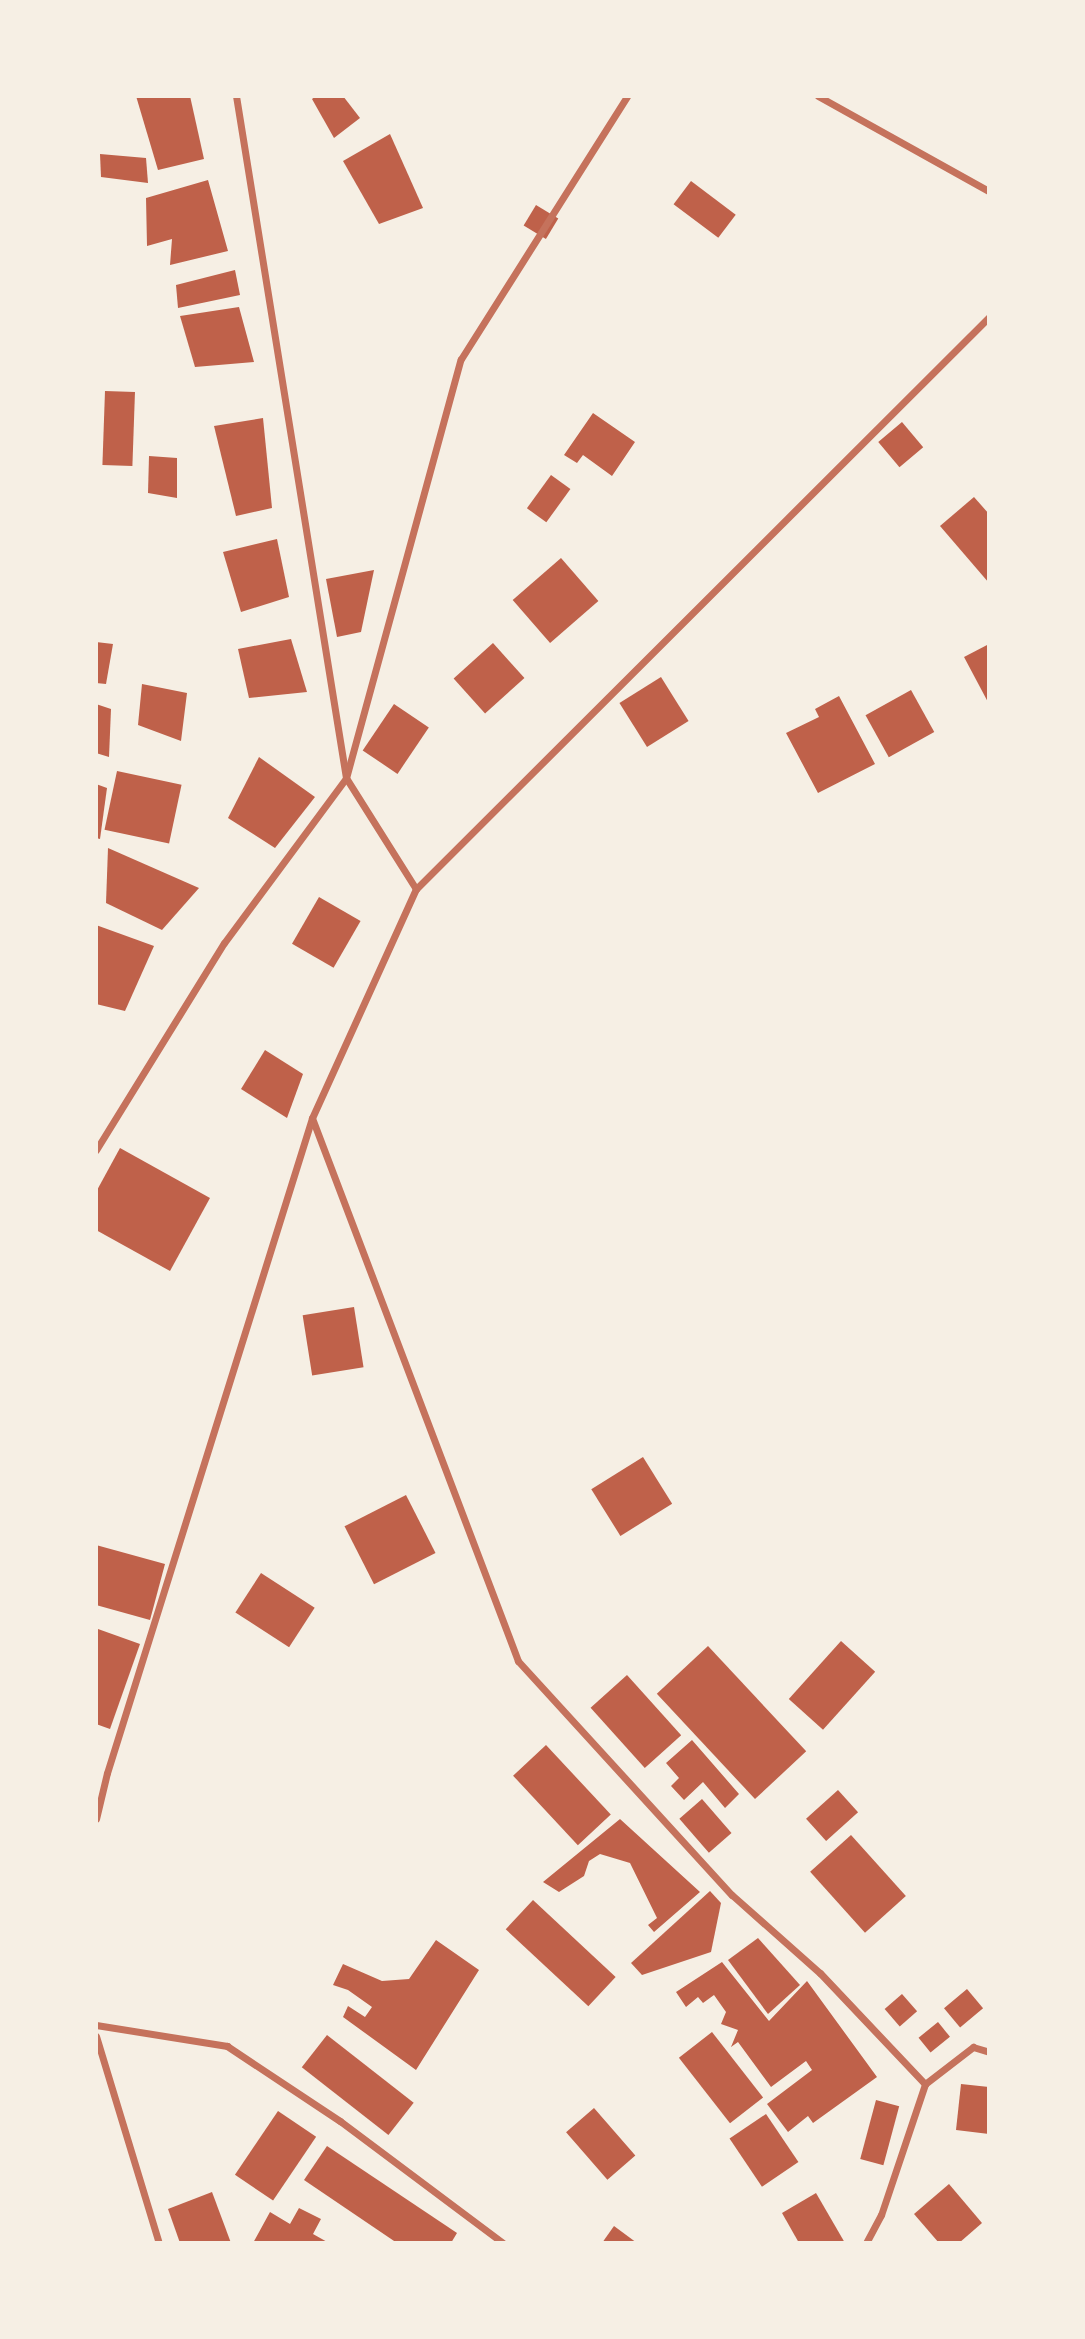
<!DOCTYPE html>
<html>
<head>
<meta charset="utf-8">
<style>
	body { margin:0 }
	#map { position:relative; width:1085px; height:2339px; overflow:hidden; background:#f6efe4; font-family:Lora,serif }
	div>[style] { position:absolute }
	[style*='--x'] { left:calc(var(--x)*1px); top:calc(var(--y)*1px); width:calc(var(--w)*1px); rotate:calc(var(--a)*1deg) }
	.building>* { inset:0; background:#bf614a; transform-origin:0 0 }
	.minor>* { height:7px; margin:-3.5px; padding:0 3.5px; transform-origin:3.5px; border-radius:3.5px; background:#c5725c }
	span { translate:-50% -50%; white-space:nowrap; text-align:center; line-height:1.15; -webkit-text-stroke:6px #f6efe4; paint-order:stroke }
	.frame { position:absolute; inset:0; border:98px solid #f6efe4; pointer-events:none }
</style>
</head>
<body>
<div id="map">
	<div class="building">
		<div style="clip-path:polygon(136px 96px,190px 96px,204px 159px,158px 170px)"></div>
		<div style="clip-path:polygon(316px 96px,343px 96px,360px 118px,334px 138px,312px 99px)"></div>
		<div style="clip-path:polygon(390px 134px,423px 208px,379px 224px,343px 161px)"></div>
		<div style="clip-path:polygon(100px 154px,146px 158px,148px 183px,101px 177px)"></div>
		<div style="clip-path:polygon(208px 180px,228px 251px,170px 265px,172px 239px,147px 246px,146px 198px)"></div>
		<div style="left:691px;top:181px;width:56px;height:29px;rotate:37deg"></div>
		<div style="left:536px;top:205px;width:26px;height:24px;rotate:31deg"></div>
		<div style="clip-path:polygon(235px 270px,240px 295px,178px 308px,176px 285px)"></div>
		<div style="clip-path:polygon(239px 307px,254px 362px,195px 367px,180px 316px)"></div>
		<div style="left:105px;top:391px;width:30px;height:74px;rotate:2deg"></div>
		<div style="clip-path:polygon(593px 413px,635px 442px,612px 476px,583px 455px,577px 463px,564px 455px)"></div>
		<div style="clip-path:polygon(263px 418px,272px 508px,236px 516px,214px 426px)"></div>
		<div style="left:902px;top:422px;width:33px;height:31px;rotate:50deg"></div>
		<div style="clip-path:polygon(149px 456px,177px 458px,177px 498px,148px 493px)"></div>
		<div style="left:551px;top:475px;width:24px;height:41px;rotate:36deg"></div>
		<div style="clip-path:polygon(974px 497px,989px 514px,989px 583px,940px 526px)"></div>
		<div style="clip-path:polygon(277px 539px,289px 597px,241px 612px,223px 552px)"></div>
		<div style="left:561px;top:558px;width:57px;height:64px;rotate:49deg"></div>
		<div style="clip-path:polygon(374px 570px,361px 632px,337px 637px,326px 579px)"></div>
		<div style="clip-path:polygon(291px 639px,307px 692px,249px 698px,238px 649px)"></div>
		<div style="clip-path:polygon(96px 642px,113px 644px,106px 684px,96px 683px)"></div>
		<div style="left:493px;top:643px;width:47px;height:53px;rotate:48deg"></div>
		<div style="clip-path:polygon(989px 644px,989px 704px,964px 657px)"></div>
		<div style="left:661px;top:677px;width:52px;height:49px;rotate:58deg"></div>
		<div style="clip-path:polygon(142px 684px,187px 693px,181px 741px,138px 725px)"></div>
		<div style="left:911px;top:690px;width:48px;height:52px;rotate:61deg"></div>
		<div style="clip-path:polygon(839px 696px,875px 764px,818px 793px,786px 733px,819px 717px,815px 709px)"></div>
		<div style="clip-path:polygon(96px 704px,111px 709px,109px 757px,96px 753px)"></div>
		<div style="left:394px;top:704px;width:42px;height:56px;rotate:34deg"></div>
		<div style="clip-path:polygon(259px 757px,315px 797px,275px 848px,228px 818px)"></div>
		<div style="left:117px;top:771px;width:66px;height:60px;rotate:12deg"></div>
		<div style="clip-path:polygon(96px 784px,107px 788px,100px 839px,96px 838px)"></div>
		<div style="clip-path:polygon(108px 848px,199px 888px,162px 930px,106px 903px)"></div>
		<div style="left:319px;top:897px;width:48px;height:54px;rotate:30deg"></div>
		<div style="clip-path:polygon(96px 925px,154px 946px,125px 1011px,96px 1004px)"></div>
		<div style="clip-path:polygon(265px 1050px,303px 1074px,287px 1118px,241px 1089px)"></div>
		<div style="clip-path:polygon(120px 1148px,210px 1198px,170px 1271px,96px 1230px,96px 1192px)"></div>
		<div style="left:354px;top:1307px;width:61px;height:52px;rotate:81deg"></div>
		<div style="left:643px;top:1457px;width:55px;height:61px;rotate:58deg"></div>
		<div style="left:406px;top:1495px;width:65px;height:69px;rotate:63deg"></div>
		<div style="clip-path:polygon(96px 1545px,165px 1564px,150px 1620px,96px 1605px)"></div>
		<div style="left:261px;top:1573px;width:64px;height:47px;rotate:33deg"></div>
		<div style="clip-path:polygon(98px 1629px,140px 1644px,110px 1729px,96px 1724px)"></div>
		<div style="left:841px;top:1641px;width:46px;height:78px;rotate:42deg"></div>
		<div style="left:708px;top:1646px;width:144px;height:70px;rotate:47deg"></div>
		<div style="left:627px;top:1675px;width:81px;height:49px;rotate:48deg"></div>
		<div style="clip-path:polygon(692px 1740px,739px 1794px,725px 1808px,703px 1782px,684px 1800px,671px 1786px,679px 1778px,666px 1763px)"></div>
		<div style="left:546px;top:1745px;width:95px;height:45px;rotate:47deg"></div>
		<div style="left:838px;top:1790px;width:30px;height:43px;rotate:48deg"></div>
		<div style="left:702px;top:1799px;width:45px;height:30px;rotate:49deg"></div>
		<div style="clip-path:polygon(620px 1819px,700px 1892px,654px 1932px,648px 1925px,657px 1918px,630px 1863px,600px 1854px,589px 1861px,584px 1876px,559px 1892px,543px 1882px)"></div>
		<div style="left:851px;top:1835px;width:82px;height:55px;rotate:48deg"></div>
		<div style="clip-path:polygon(710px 1891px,721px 1903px,711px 1952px,642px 1975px,631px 1963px)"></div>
		<div style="left:533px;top:1900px;width:113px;height:40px;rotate:43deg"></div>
		<div style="clip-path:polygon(758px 1938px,800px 1985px,768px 2014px,728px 1960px)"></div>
		<div style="clip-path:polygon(436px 1940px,479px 1970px,416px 2070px,343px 2017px,348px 2006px,365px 2017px,372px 2007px,348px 1990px,333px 1985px,343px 1964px,382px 1981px,409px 1979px)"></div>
		<div style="clip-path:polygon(722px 1962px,769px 2021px,807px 1981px,877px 2077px,813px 2123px,808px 2116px,788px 2132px,767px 2104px,812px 2070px,806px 2061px,771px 2087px,738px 2042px,731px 2047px,738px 2030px,721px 2024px,726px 2012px,714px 1995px,703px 2003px,698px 1997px,686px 2007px,676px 1992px)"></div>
		<div style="left:967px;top:1989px;width:25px;height:30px;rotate:50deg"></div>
		<div style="left:902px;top:1994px;width:23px;height:23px;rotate:49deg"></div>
		<div style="left:938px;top:2022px;width:19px;height:25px;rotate:51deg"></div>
		<div style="left:712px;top:2032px;width:83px;height:42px;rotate:52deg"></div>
		<div style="left:327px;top:2035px;width:110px;height:41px;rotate:38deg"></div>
		<div style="clip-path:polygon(961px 2084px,989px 2087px,989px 2134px,956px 2130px)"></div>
		<div style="left:876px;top:2100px;width:24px;height:61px;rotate:15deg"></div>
		<div style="left:594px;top:2108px;width:63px;height:37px;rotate:49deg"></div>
		<div style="left:278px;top:2111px;width:46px;height:77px;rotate:34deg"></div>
		<div style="left:766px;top:2114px;width:58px;height:44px;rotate:56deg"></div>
		<div style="clip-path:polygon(327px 2146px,457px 2233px,451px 2243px,397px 2243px,304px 2180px)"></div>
		<div style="clip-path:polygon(949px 2184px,982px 2223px,959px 2243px,939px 2243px,914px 2214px)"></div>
		<div style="clip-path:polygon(212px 2192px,231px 2243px,180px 2243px,168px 2209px)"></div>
		<div style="clip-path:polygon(816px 2193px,845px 2243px,799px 2243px,782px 2213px)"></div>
		<div style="clip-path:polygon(299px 2208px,321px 2219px,313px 2234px,329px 2243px,253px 2243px,270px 2212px,290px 2224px)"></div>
		<div style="clip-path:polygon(614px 2226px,637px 2243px,602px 2243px)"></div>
	</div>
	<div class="minor">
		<div style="--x:818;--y:96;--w:196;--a:29.1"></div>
		<div style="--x:416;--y:889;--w:810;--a:-44.95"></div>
		<div style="--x:312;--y:1118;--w:581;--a:69.22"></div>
		<div style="--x:518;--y:1661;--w:317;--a:47.6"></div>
		<div style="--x:732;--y:1895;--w:118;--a:41.6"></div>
		<div style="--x:820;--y:1973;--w:153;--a:46.6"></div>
		<div style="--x:96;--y:1150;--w:243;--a:-58.3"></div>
		<div style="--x:224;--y:943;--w:205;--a:-53.5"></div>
		<div style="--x:346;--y:778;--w:434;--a:-74.7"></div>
		<div style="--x:461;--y:359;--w:311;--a:-57.7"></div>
		<div style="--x:96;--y:1819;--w:47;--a:-76.6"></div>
		<div style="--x:107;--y:1773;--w:686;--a:-72.62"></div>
		<div style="--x:312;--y:1118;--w:252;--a:-65.6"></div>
		<div style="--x:416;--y:889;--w:131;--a:-122.2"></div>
		<div style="--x:346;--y:778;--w:691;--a:-99.16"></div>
		<div style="--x:96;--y:2025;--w:133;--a:9.1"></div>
		<div style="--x:227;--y:2046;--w:136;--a:33.6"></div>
		<div style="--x:340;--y:2121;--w:204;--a:36.8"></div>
		<div style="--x:96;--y:2036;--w:216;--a:73.1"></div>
		<div style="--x:866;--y:2243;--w:32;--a:-62"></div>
		<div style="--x:881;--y:2215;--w:138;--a:-71.4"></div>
		<div style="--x:925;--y:2084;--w:61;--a:-37.6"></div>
		<div style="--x:973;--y:2047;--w:17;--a:17"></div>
	</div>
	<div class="frame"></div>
</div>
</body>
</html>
